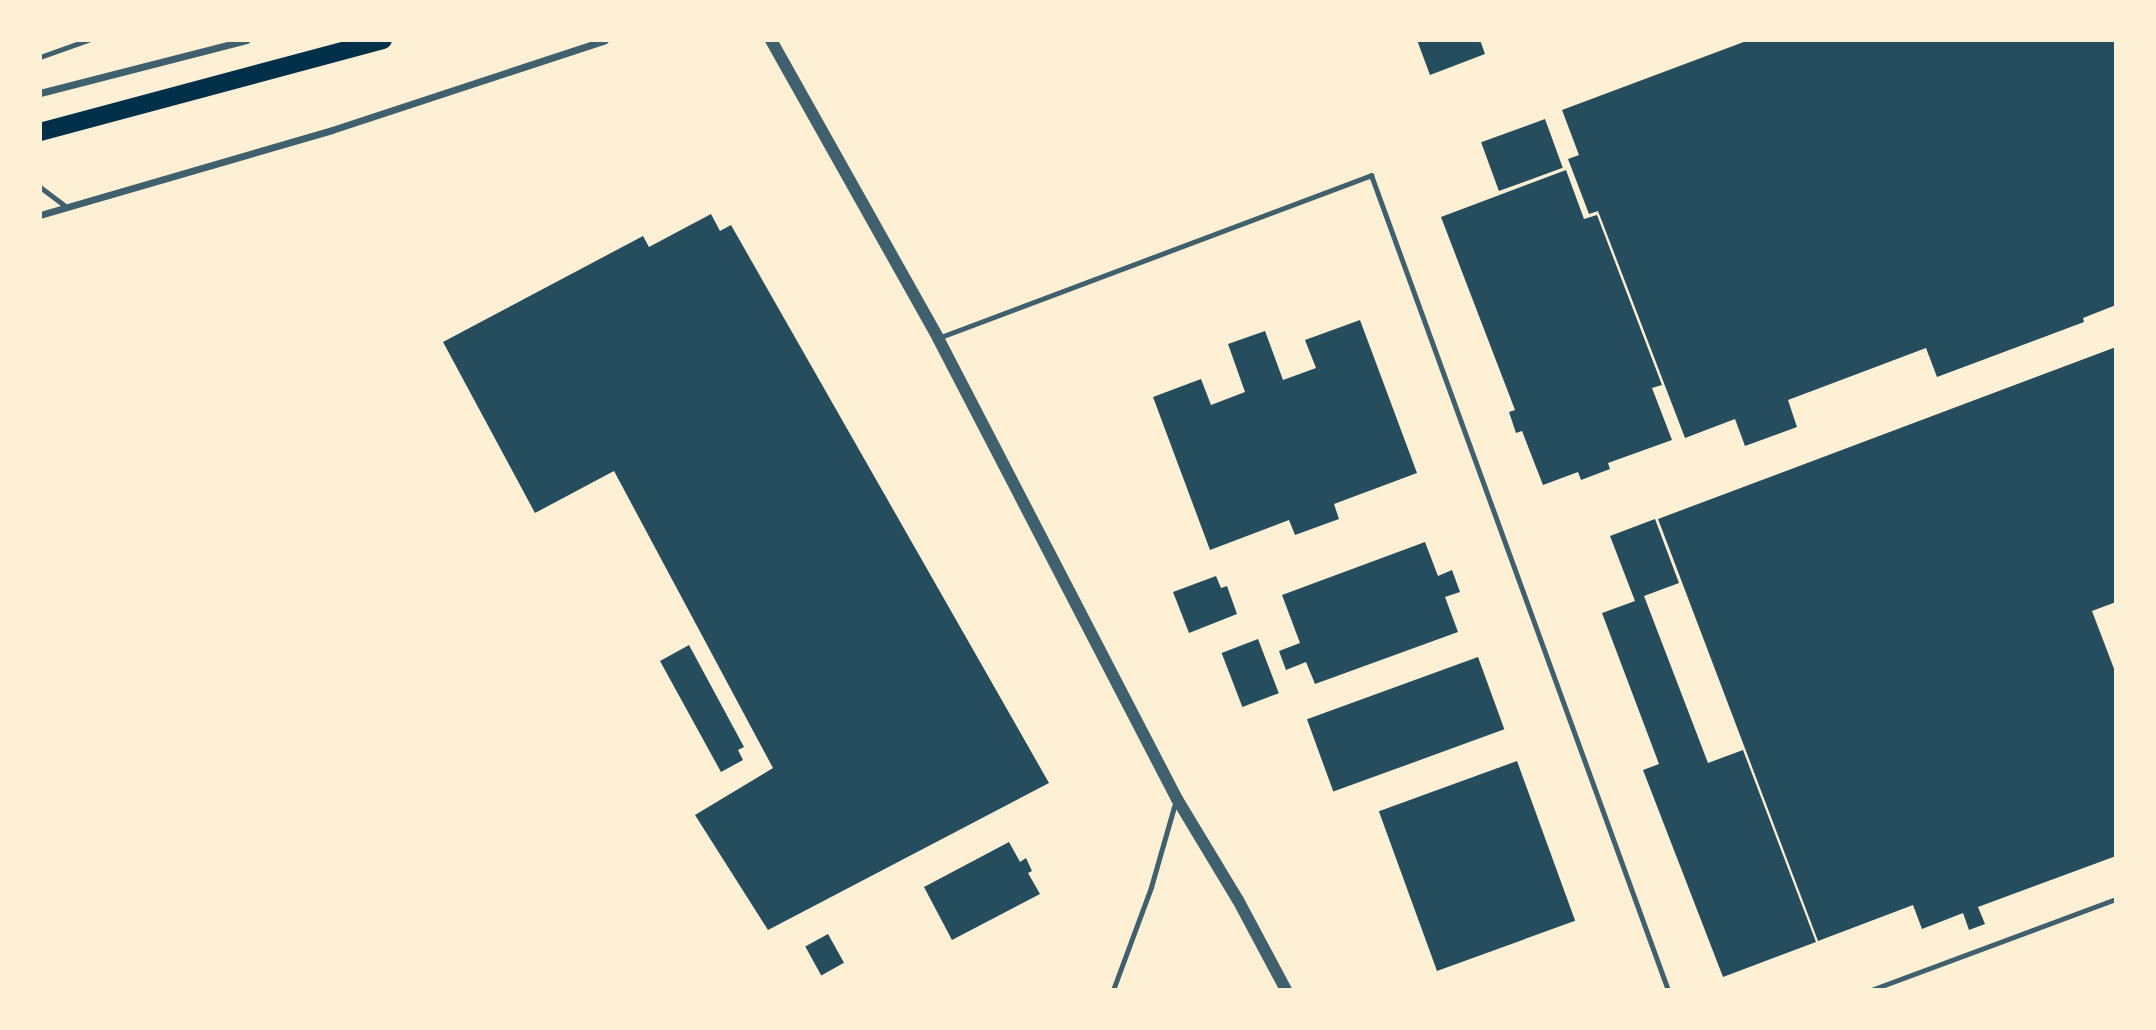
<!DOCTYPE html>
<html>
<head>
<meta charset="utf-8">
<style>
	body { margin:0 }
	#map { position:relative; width:2156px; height:1030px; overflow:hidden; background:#fdf0d5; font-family:"IBM Plex Sans",sans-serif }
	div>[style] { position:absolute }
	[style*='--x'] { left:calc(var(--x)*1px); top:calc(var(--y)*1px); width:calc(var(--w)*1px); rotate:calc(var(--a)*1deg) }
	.building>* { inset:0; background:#264d5e; transform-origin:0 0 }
	.service>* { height:5px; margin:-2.5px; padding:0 2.5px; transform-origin:2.5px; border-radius:2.5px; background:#3f606c }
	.minor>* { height:7px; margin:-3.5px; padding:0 3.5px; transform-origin:3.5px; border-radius:3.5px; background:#3f606c }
	.tertiary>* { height:12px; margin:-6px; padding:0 6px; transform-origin:6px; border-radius:6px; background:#3f606c }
	.primary>* { height:18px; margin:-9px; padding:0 9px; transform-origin:9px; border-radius:9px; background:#003049 }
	span { translate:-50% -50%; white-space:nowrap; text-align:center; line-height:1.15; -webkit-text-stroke:5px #fdf0d5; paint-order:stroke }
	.frame { position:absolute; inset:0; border:42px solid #fdf0d5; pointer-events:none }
</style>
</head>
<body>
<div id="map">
	<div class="building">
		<div style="clip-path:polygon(1417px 40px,1480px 40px,1485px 54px,1430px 75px)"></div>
		<div style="clip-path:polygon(1749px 40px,2116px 40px,2116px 305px,2083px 318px,2084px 322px,1937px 377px,1926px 348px,1788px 400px,1797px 427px,1745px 446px,1735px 419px,1685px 438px,1598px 211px,1589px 214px,1568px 159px,1579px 155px,1562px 110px)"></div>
		<div style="left:1545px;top:119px;width:52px;height:68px;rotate:70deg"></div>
		<div style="clip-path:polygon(1566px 170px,1584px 219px,1597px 215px,1662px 385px,1652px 388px,1672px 440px,1608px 463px,1610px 469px,1581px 480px,1578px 472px,1543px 485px,1522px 431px,1516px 433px,1509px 412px,1515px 410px,1441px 217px)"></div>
		<div style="clip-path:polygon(711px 214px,720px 231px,731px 225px,1049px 783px,768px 930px,695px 815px,773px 768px,614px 471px,535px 513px,443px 342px,643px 236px,649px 247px)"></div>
		<div style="clip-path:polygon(1360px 320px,1417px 473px,1334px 504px,1339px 519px,1295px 535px,1289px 520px,1210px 550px,1153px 397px,1201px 379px,1211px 405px,1245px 392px,1228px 344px,1265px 331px,1283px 380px,1316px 368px,1305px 340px)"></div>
		<div style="clip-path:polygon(2116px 347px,2116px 602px,2092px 611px,2116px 674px,2116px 856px,1978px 907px,1985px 924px,1969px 930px,1963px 913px,1922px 929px,1913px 905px,1818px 941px,1658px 519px)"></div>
		<div style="clip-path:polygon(1655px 519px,1679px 583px,1644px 596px,1708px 763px,1743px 750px,1816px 942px,1723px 977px,1643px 770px,1659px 764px,1602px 613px,1635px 601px,1610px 536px)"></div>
		<div style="clip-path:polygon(1425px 542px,1438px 576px,1452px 570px,1460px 592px,1445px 597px,1458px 632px,1315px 684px,1306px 662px,1286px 670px,1279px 651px,1300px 643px,1282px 595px)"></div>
		<div style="clip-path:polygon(1216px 576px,1221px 588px,1227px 586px,1237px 614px,1189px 633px,1173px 592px)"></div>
		<div style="left:1258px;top:639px;width:58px;height:39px;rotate:69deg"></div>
		<div style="clip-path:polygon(689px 645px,744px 747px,738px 750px,743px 760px,721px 772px,660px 661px)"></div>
		<div style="left:1478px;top:657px;width:77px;height:182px;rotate:70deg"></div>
		<div style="left:1517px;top:761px;width:170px;height:147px;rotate:70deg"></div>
		<div style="clip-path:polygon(1009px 842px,1020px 862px,1026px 858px,1032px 871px,1028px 873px,1040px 894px,952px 940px,924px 887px)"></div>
		<div style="left:828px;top:934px;width:33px;height:26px;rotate:61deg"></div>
	</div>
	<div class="service">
		<div style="--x:40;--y:57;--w:51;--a:-19.5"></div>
		<div style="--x:40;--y:187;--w:34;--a:37"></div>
		<div style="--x:938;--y:338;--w:463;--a:-20.6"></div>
		<div style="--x:1371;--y:175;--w:867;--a:69.98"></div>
		<div style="--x:1113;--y:990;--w:110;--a:-69.7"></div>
		<div style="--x:1151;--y:887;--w:91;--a:-74"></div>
		<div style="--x:1871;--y:990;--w:261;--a:-20.4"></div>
	</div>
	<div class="minor">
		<div style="--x:40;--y:93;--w:213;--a:-14.4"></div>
		<div style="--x:40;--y:215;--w:304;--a:-16.2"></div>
		<div style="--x:332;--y:130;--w:287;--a:-18.2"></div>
	</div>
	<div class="tertiary">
		<div style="--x:771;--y:40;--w:342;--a:60.7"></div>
		<div style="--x:938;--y:338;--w:519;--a:62.6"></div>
		<div style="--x:1177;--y:799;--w:118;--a:58.9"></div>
		<div style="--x:1238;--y:900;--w:102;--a:61.9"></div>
	</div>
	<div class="primary">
		<div style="--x:40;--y:132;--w:355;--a:-15"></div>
	</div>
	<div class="frame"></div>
</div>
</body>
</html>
